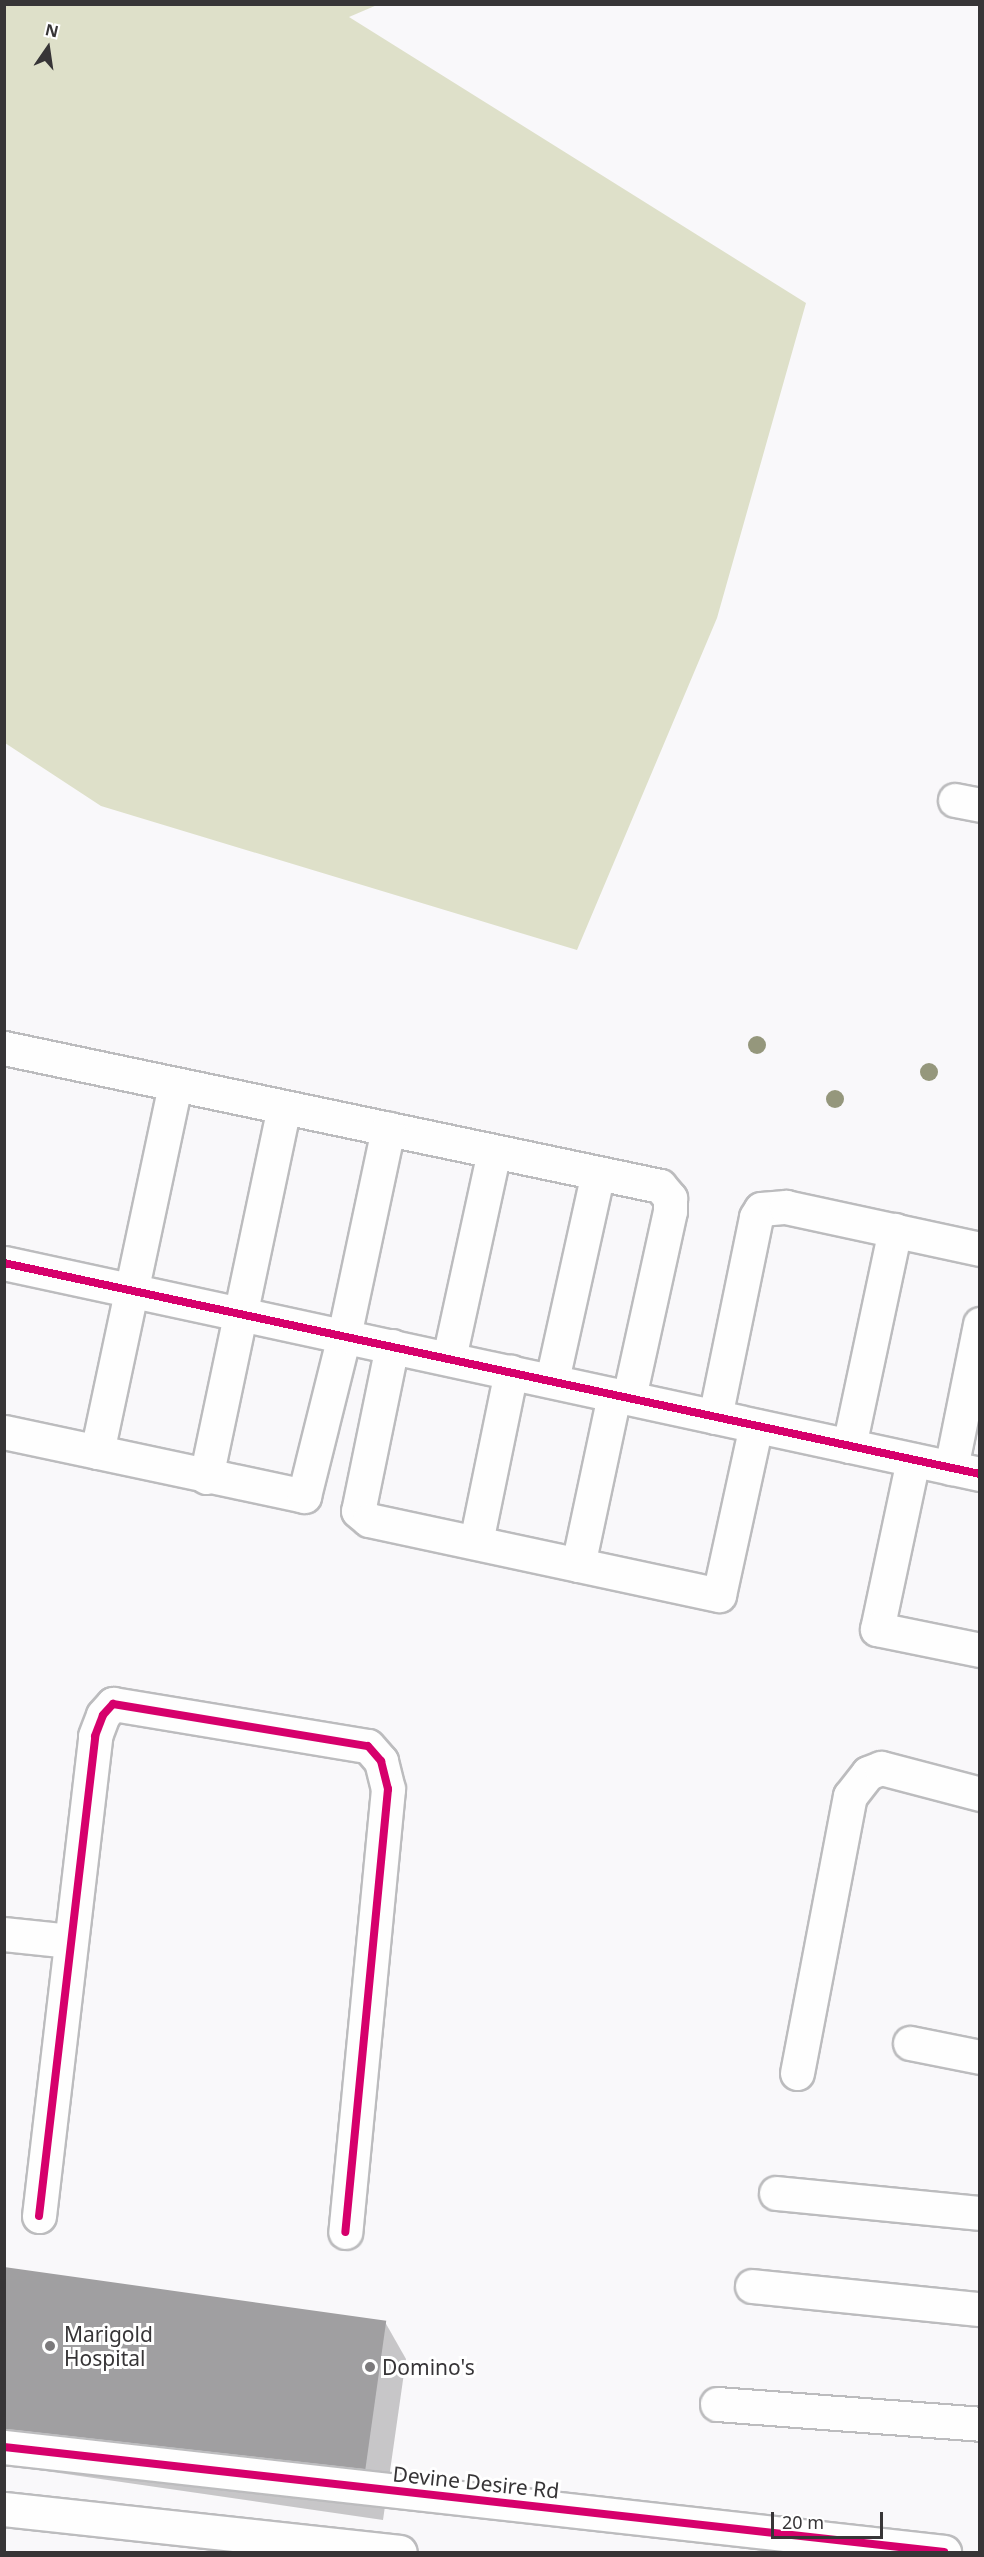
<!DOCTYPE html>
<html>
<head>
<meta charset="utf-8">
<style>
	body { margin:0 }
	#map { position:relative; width:984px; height:2557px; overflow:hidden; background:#f9f8fa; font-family:"Noto Sans",sans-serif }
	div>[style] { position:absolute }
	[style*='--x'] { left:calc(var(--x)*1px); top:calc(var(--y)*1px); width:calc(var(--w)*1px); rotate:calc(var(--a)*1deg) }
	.forest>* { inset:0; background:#dee0c9 }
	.shadow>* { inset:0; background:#0003 }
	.building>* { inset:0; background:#a09fa1; transform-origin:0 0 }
	.roads { filter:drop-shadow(2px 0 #bcbcbe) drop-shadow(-2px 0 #bcbcbe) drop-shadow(0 2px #bcbcbe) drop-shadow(0 -2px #bcbcbe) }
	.minor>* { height:33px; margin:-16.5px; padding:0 16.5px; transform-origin:16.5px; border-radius:16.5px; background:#fefefe }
	.cycleway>* { height:8px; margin:-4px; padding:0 4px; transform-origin:4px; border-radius:4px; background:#d6006c }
	.trees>* { width:18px; height:18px; margin:-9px; border-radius:50%; background:#95977c }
	.dots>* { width:16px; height:16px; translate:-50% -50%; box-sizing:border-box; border:3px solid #fff; border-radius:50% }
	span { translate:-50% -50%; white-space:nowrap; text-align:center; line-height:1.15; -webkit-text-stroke:6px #fff; paint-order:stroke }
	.poi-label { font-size:21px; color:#373537 }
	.left { translate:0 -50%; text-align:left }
	.street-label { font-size:21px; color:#373537 }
	.frame { position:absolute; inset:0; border:6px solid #373537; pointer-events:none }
	.north { position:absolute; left:18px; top:18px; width:60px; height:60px; -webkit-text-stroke:4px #fff; paint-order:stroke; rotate:13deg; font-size:16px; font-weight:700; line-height:24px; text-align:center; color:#373537 }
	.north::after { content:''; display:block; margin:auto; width:21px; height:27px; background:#373537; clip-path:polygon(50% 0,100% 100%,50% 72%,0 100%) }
	.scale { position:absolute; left:771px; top:2512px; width:112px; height:27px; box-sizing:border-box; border:3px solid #373537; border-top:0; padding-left:8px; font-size:18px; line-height:21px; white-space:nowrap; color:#373537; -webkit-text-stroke:4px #fff; paint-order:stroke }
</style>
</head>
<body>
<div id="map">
	<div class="forest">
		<div style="clip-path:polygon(4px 5px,377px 5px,349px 17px,806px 303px,717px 618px,577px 950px,101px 806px,5px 743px)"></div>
	</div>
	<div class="shadow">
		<div style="clip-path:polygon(4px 2268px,385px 2322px,406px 2359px,383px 2520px,4px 2465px)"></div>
	</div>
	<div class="building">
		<div style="left:4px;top:2267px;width:386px;height:166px;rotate:8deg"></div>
	</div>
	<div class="roads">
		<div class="minor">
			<div style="--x:955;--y:800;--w:25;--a:11"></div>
			<div style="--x:4;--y:1048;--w:670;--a:11.88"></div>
			<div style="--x:660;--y:1186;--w:16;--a:50"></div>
			<div style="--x:670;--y:1198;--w:13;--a:90"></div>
			<div style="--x:670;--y:1211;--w:191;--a:102.4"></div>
			<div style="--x:4;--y:1263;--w:999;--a:12.2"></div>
			<div style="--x:392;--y:1346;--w:168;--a:101.6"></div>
			<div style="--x:358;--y:1511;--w:14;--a:39"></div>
			<div style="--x:369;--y:1520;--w:358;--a:12.1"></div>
			<div style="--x:719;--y:1595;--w:173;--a:-77.7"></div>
			<div style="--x:449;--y:1358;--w:211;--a:-77.7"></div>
			<div style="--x:552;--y:1380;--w:212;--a:-77.5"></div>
			<div style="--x:715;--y:1417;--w:204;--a:-78.4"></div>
			<div style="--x:756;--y:1217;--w:9;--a:-58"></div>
			<div style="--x:761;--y:1209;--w:25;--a:-5"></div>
			<div style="--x:786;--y:1207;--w:198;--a:12.2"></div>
			<div style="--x:4;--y:1432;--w:307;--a:12"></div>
			<div style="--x:304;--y:1496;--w:165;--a:-76"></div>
			<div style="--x:344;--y:1336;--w:212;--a:-78"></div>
			<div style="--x:849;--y:1446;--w:221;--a:-78"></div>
			<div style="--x:97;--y:1452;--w:375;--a:-78"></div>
			<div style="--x:913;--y:1460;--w:173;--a:102"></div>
			<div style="--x:877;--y:1629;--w:105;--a:11.5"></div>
			<div style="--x:951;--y:1468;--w:147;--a:-78.6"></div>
			<div style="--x:206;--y:1477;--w:378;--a:-78.1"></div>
			<div style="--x:476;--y:1542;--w:174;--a:-78.4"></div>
			<div style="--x:578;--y:1565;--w:174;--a:-78"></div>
			<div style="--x:4;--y:1934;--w:67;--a:6"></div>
			<div style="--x:910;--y:2043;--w:71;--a:11.3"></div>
			<div style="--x:797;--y:2073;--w:282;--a:-79.2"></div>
			<div style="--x:850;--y:1796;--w:29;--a:-52"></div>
			<div style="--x:868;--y:1773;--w:14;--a:-21"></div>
			<div style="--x:881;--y:1768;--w:102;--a:14.7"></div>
			<div style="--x:776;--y:2193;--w:205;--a:5.6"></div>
			<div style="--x:39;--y:2216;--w:483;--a:-83.3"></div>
			<div style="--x:95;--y:1736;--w:22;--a:-69"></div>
			<div style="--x:103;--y:1715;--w:15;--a:-48"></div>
			<div style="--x:113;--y:1704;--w:258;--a:9.4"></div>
			<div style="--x:368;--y:1746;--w:20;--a:49"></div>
			<div style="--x:381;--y:1761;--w:29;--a:76"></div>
			<div style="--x:388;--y:1789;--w:445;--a:95.5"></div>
			<div style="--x:752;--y:2286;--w:229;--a:5.8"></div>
			<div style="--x:717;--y:2404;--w:264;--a:4.3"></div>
			<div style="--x:4;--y:2447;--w:946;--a:6.37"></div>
			<div style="--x:4;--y:2509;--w:398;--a:6.2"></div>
		</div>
	</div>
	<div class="cycleway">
		<div style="--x:4;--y:1263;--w:999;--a:12.2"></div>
		<div style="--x:39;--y:2216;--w:483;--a:-83.3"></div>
		<div style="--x:95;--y:1736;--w:22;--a:-69"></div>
		<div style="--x:103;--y:1715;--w:15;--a:-48"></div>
		<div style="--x:113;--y:1704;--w:258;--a:9.4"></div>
		<div style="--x:368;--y:1746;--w:20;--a:49"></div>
		<div style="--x:381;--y:1761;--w:29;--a:76"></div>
		<div style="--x:388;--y:1789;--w:445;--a:95.5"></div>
		<div style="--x:4;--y:2447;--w:946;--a:6.37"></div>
	</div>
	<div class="trees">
		<div style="left:757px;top:1045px"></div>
		<div style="left:929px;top:1072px"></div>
		<div style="left:835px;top:1099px"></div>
	</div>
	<div class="dots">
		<div style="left:50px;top:2346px;background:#7b797b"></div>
		<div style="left:370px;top:2367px;background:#7b797b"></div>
	</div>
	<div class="poi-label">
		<span class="left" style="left:64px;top:2346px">Marigold<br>Hospital</span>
		<span class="left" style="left:382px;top:2367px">Domino's</span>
	</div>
	<div class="street-label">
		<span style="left:476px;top:2482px;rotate:6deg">Devine Desire Rd</span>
	</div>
	<div class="frame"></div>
	<div class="north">N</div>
	<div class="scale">20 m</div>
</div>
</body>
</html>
